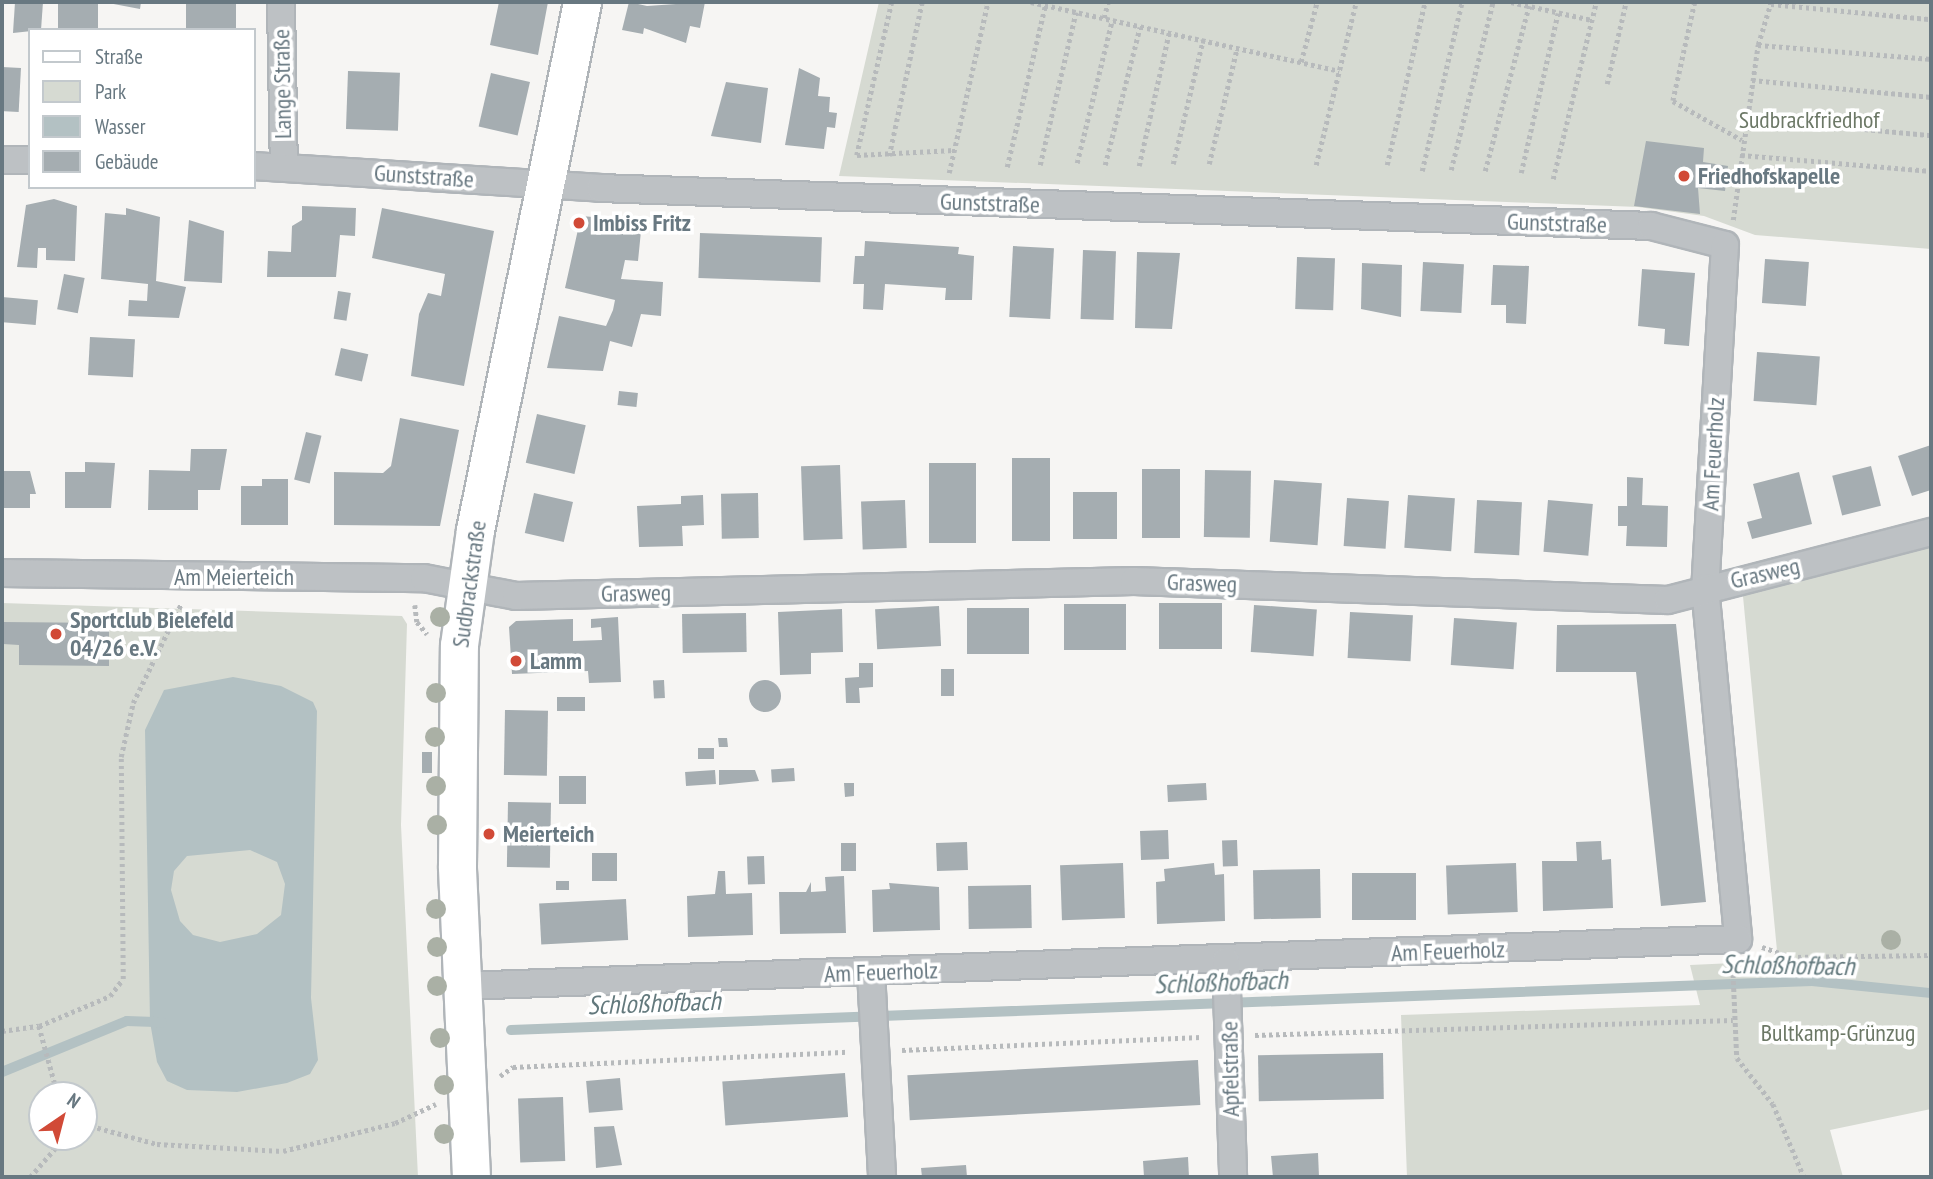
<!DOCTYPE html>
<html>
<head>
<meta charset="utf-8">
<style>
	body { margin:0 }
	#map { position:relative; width:1933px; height:1179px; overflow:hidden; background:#f6f5f3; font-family:"PT Sans Narrow",sans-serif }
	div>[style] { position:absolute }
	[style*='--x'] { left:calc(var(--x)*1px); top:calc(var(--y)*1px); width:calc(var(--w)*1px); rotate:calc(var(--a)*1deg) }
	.green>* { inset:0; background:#d6dad2 }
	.water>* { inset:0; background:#b3c1c3 }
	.stream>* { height:10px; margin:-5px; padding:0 5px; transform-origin:5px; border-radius:5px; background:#b3c1c3 }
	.building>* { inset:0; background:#a5adb1; transform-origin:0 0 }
	.round { border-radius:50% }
	.path>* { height:4.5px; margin-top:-2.25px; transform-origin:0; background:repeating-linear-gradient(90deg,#b7babc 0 3.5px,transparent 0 7px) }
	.roads { filter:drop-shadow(2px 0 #b0b5b9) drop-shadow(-2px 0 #b0b5b9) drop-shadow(0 2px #b0b5b9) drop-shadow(0 -2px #b0b5b9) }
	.street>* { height:26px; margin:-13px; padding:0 13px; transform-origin:13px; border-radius:13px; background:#bdc1c4 }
	.secondary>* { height:37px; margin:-18.5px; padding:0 18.5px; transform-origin:18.5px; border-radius:18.5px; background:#fff }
	.trees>* { width:20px; height:20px; margin:-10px; border-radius:50%; background:#aab0a5 }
	.dots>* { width:19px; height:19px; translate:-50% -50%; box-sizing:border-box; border:4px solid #fff; border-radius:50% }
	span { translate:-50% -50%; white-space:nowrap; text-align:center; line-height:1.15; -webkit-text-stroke:7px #fff; paint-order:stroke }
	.street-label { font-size:24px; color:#687881 }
	.park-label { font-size:24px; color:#6c7866 }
	.poi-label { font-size:24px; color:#687881; font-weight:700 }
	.left { translate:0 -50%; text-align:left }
	.water-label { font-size:26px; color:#63797d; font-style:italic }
	.frame { position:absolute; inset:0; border:4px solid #687881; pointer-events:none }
	.legend { position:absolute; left:28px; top:28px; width:228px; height:161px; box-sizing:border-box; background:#fff; border:2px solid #c3c9cd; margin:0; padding:9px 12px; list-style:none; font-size:21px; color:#687881 }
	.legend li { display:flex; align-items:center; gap:14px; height:35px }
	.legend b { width:35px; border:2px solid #c3c9cd }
	.north { position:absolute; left:28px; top:1081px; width:70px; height:70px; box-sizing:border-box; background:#fff; border:2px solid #c3c9cd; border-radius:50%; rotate:35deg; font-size:19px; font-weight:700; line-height:28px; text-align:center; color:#687881 }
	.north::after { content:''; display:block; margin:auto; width:24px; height:32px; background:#d14a37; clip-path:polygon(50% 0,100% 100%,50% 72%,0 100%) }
</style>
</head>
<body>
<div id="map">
	<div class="green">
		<div style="clip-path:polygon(879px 2px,1931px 2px,1931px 249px,1755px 235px,1704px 216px,1638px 207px,839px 176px)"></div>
		<div style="clip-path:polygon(1931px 545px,1931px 1109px,1830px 1130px,1843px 1177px,1407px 1177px,1401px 1015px,1700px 1005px,1690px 965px,1778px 961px,1742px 586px)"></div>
		<div style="clip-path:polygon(evenodd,2px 603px,402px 616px,407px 624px,401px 825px,418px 1177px,2px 1177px,2px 603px,42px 1095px,84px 1095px,84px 1137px,42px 1137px,42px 1095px)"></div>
	</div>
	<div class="water">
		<div style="clip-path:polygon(evenodd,233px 677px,281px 686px,313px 702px,317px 711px,311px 998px,318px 1060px,310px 1074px,287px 1083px,237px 1092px,187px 1090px,167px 1081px,157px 1062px,150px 1022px,145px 730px,164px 690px,233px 677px,250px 850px,277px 862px,285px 884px,281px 915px,257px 934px,220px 942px,193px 935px,180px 921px,171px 890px,174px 871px,187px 856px,250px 850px)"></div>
	</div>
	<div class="stream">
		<div style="--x:511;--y:1030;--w:1302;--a:-2.16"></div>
		<div style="--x:1812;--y:981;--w:120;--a:5.8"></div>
		<div style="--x:2;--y:1072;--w:135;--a:-22.2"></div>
		<div style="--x:127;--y:1021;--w:35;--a:2"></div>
	</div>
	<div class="building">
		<div style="clip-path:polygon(15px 2px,43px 2px,41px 30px,13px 33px)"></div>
		<div style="left:58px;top:2px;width:40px;height:28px"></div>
		<div style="clip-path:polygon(103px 2px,141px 2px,140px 9px)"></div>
		<div style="left:186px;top:2px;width:50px;height:28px"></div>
		<div style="clip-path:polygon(499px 2px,548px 2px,538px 55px,490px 45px)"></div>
		<div style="clip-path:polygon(629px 2px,647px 6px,705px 2px,700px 28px,690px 26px,686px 43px,644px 28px,643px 34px,622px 30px)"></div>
		<div style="left:2px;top:67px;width:19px;height:44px;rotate:3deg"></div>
		<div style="clip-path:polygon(799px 68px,820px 78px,818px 96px,830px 97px,829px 112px,837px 113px,835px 128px,827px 127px,824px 149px,785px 145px)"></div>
		<div style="left:348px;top:71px;width:52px;height:58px;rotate:2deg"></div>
		<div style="left:491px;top:73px;width:40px;height:55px;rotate:13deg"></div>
		<div style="clip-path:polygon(726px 82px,768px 88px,761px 143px,711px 136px)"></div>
		<div style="clip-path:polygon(1646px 141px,1704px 148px,1703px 162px,1728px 166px,1725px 191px,1698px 188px,1700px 214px,1634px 206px)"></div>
		<div style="clip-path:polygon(54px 199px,77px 206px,75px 261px,46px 260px,46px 248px,38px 248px,37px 268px,17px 267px,26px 205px)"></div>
		<div style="clip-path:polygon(302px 206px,356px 208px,355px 236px,340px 235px,336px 277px,267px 277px,268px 251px,291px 252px,292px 226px,302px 220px)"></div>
		<div style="clip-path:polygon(126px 208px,160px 217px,156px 281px,186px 287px,179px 318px,128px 316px,129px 300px,147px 301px,148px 284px,101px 279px,105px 213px,126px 215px)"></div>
		<div style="clip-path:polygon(382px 208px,494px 231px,464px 386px,411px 376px,419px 314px,428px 293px,441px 296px,445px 274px,372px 258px)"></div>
		<div style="clip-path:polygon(581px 216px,642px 221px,638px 261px,625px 260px,621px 279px,663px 282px,661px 316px,641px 314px,632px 347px,610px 341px,603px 371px,547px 368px,559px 316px,606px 326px,613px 310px,615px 300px,565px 288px)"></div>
		<div style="clip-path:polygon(189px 220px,224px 231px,222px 283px,184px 281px)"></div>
		<div style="left:700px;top:233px;width:122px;height:45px;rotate:2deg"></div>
		<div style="clip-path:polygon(865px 241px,959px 247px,958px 254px,974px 256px,972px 300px,945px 300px,946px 288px,885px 284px,883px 310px,863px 309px,864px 284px,853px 284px,855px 256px,864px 256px)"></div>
		<div style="left:1013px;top:246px;width:41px;height:71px;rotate:3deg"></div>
		<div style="left:1083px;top:250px;width:33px;height:69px;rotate:2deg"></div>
		<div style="clip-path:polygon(1137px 252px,1180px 253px,1172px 329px,1135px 328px)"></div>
		<div style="left:1297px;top:257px;width:38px;height:52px;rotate:2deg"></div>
		<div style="left:1765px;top:259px;width:44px;height:44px;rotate:4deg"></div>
		<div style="left:1423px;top:262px;width:41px;height:49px;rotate:3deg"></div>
		<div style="clip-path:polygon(1362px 263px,1402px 265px,1401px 317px,1361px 309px)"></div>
		<div style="clip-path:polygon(1493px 265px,1529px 266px,1526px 324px,1506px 323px,1506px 305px,1491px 305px)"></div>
		<div style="clip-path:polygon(1642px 269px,1695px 273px,1689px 346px,1664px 344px,1665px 329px,1638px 326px)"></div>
		<div style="left:64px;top:274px;width:21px;height:36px;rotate:11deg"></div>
		<div style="left:338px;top:291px;width:13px;height:28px;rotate:9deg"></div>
		<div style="left:2px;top:297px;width:36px;height:25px;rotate:5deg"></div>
		<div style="left:90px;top:337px;width:45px;height:38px;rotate:3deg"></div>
		<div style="left:341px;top:348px;width:28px;height:28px;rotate:13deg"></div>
		<div style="left:1757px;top:352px;width:63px;height:49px;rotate:4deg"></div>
		<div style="left:619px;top:391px;width:19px;height:14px;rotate:6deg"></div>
		<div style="left:537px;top:414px;width:50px;height:50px;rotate:13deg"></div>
		<div style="clip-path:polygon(400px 418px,459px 430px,440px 526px,334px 525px,334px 472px,383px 473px,391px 466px)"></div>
		<div style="left:306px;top:432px;width:16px;height:49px;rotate:14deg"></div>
		<div style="clip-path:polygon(1931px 445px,1931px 490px,1912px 496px,1898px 456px)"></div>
		<div style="clip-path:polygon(191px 449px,227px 449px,220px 490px,198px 490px,198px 510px,148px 510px,149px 470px,190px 471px)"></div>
		<div style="left:1012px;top:458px;width:38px;height:83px"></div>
		<div style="clip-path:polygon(85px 462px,115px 463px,111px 508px,65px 508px,65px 472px,85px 472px)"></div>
		<div style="left:929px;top:463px;width:47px;height:80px"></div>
		<div style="left:840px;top:465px;width:74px;height:39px;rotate:88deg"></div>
		<div style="left:1871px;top:466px;width:41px;height:40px;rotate:76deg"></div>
		<div style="left:1142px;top:469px;width:38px;height:69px"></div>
		<div style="left:1205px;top:470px;width:46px;height:67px;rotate:1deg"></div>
		<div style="clip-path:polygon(2px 471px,30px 471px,36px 494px,30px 494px,30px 508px,2px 508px)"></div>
		<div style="clip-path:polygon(1799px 472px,1812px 524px,1752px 539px,1747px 522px,1762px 518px,1753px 484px)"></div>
		<div style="clip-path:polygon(1627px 477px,1643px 478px,1642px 505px,1668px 506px,1667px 547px,1626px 546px,1627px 526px,1618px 526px,1618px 506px,1627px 506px)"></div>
		<div style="clip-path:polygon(262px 479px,288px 479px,288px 525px,241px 525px,241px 486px,262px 486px)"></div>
		<div style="left:1274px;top:480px;width:48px;height:62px;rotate:4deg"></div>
		<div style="left:1073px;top:492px;width:44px;height:47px"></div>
		<div style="left:534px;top:493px;width:40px;height:41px;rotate:13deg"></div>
		<div style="left:758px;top:493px;width:45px;height:37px;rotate:89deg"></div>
		<div style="clip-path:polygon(703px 495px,704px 525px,682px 526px,683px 546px,639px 547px,637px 506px,681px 504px,681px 496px)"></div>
		<div style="left:1408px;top:495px;width:47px;height:53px;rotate:4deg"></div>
		<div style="left:1347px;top:498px;width:42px;height:48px;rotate:4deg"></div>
		<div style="left:905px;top:500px;width:48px;height:44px;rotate:88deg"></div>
		<div style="left:1477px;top:500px;width:45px;height:53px;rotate:3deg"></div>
		<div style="left:1548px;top:500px;width:45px;height:52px;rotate:5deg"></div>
		<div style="left:1159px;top:603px;width:63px;height:46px"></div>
		<div style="left:1064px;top:604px;width:62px;height:46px"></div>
		<div style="left:1254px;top:605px;width:63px;height:47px;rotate:4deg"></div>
		<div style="left:939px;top:606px;width:40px;height:64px;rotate:87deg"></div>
		<div style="left:967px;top:608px;width:62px;height:46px"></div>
		<div style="clip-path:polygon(842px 609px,843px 652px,811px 653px,811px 674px,780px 675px,778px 612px)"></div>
		<div style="left:1350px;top:612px;width:63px;height:46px;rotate:3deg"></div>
		<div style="left:746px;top:613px;width:39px;height:64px;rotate:89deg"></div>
		<div style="clip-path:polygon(618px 617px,621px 682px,589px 683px,588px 671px,512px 674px,509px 627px,516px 621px,573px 619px,573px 641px,602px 640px,601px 627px,591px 628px,591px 619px)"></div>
		<div style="left:1454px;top:618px;width:63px;height:47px;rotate:4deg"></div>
		<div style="clip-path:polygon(3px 622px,109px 623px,109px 666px,19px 665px,19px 645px,3px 644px)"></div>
		<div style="clip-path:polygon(1676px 624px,1706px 902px,1661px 906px,1636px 672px,1556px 672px,1557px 625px)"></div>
		<div style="clip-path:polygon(859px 663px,873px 663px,873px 687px,859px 688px,860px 703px,846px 703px,845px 678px,859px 677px)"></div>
		<div style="left:941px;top:669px;width:13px;height:27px"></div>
		<div style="left:664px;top:680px;width:18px;height:11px;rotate:87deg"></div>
		<div class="round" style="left:749px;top:680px;width:32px;height:32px"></div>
		<div style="left:557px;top:697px;width:28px;height:14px"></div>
		<div style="left:505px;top:710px;width:43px;height:65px;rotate:1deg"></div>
		<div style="clip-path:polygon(718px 738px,727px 738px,728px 747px,719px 747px)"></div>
		<div style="left:698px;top:748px;width:16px;height:11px"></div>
		<div style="left:422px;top:752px;width:10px;height:21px"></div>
		<div style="left:794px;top:768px;width:13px;height:23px;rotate:86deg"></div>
		<div style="left:715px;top:770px;width:14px;height:30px;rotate:86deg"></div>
		<div style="clip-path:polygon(719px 770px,755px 770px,759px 781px,719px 785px)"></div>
		<div style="left:559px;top:776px;width:27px;height:28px"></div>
		<div style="clip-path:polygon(844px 783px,854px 783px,854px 796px,845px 797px)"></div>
		<div style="left:1206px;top:783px;width:17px;height:39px;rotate:87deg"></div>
		<div style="left:508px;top:802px;width:43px;height:65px;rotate:1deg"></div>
		<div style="left:1168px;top:830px;width:29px;height:28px;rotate:88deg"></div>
		<div style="left:1237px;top:840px;width:26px;height:15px;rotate:88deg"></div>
		<div style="clip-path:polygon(1601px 841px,1602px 860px,1611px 859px,1613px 908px,1543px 911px,1542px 861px,1577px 861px,1576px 842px)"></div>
		<div style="left:967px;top:842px;width:28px;height:31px;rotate:88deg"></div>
		<div style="left:841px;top:843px;width:15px;height:28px"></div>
		<div style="left:592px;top:853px;width:25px;height:28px"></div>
		<div style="left:764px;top:856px;width:28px;height:17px;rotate:88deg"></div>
		<div style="left:1123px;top:863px;width:55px;height:63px;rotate:88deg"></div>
		<div style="clip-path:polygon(1214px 863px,1215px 875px,1224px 874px,1225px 921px,1157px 924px,1156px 882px,1165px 881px,1164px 869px)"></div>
		<div style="left:1516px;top:863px;width:49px;height:70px;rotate:88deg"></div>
		<div style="left:1320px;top:869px;width:49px;height:67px;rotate:89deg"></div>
		<div style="clip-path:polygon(718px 871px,725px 871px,726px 894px,752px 893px,753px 935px,688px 937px,687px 896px,715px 894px)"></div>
		<div style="left:1352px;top:873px;width:64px;height:47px"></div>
		<div style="clip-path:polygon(844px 876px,846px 933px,780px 934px,779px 892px,806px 892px,811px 882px,811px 892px,826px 891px,825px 877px)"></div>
		<div style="left:556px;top:881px;width:13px;height:9px"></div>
		<div style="clip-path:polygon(889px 883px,939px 887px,940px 930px,873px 932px,872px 890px,890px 889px)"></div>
		<div style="left:1031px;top:885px;width:43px;height:63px;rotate:89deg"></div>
		<div style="left:626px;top:899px;width:41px;height:87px;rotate:87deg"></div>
		<div style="left:1383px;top:1053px;width:46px;height:125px;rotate:89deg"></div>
		<div style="left:1198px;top:1060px;width:45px;height:291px;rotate:87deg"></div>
		<div style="left:845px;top:1073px;width:44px;height:123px;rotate:86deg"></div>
		<div style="left:620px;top:1078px;width:32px;height:34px;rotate:85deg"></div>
		<div style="left:563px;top:1097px;width:64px;height:45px;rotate:88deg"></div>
		<div style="clip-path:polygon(614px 1126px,622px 1165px,596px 1168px,594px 1127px)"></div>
		<div style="clip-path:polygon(1318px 1153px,1319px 1177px,1273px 1177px,1271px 1156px)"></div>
		<div style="clip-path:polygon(1188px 1157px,1189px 1177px,1144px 1177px,1143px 1161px)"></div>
		<div style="clip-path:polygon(966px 1165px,967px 1177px,922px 1177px,921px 1168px)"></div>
	</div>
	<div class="path">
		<div style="--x:892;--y:2;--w:157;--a:102.9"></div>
		<div style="--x:857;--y:155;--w:97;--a:-3"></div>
		<div style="--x:1031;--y:2;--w:316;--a:12.6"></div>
		<div style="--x:1511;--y:2;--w:83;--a:12.5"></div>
		<div style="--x:1695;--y:2;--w:101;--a:102.5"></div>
		<div style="--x:1673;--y:101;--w:79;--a:29.5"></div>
		<div style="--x:1771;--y:4;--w:161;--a:5.4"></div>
		<div style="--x:1104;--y:18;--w:16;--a:-76"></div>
		<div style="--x:1758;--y:45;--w:174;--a:4.6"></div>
		<div style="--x:1301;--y:62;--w:62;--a:-75.1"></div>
		<div style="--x:1752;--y:80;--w:180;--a:5.4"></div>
		<div style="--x:1607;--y:84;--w:84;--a:-77"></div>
		<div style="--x:1746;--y:118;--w:186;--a:5.3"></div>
		<div style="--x:1741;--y:155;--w:191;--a:4.8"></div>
		<div style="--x:889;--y:156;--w:157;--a:-77.9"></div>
		<div style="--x:1077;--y:163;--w:147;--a:-76.2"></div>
		<div style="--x:1173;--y:164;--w:128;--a:-76.4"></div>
		<div style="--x:1209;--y:164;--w:119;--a:-76.4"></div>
		<div style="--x:1040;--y:165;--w:157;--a:-76.8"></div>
		<div style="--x:1105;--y:165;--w:142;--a:-75.8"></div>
		<div style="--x:1316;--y:165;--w:168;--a:-76.2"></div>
		<div style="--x:1387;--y:165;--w:167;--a:-76.9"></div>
		<div style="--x:1139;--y:166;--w:136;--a:-77.3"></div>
		<div style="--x:1007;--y:167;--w:170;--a:-76.7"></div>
		<div style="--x:1451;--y:170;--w:173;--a:-76"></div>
		<div style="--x:1422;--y:171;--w:174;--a:-76.7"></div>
		<div style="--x:1485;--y:171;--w:171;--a:-75.1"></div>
		<div style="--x:949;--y:173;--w:175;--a:-77.2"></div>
		<div style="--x:1521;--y:173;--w:164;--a:-77"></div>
		<div style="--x:1553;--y:179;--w:182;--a:-76.3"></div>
		<div style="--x:1733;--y:220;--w:177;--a:-81.9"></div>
		<div style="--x:1758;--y:45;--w:45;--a:-73.2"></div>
		<div style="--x:415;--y:605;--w:17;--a:83"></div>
		<div style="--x:417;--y:622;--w:16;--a:50"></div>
		<div style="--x:1762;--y:947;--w:31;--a:19"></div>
		<div style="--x:1791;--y:957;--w:140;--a:-0.8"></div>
		<div style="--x:1733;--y:967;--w:91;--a:87.5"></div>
		<div style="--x:1737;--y:1058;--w:58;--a:52"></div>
		<div style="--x:1773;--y:1104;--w:79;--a:67"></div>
		<div style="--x:39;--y:1026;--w:72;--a:74.6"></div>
		<div style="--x:2;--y:1031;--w:37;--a:-8"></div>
		<div style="--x:39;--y:1026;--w:77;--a:-22.9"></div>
		<div style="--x:110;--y:996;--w:21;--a:-53"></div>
		<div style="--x:123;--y:979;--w:222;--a:-90.5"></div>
		<div style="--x:121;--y:757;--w:55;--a:-77.5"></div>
		<div style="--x:133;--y:703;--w:110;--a:-64.1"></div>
		<div style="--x:1255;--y:1035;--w:478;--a:-1.8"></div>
		<div style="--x:902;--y:1050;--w:299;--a:-2.5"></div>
		<div style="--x:500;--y:1076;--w:16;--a:-35"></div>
		<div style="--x:513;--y:1067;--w:335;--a:-2.6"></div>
		<div style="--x:84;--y:1124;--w:76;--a:15.3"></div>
		<div style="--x:157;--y:1144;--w:126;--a:3.2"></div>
		<div style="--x:283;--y:1151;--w:115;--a:-14"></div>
		<div style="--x:395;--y:1123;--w:45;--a:-24.9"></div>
		<div style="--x:30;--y:1177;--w:53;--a:-48.8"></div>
	</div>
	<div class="roads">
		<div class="street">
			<div style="--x:281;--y:2;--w:164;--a:89"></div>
			<div style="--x:2;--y:160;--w:28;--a:0"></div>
			<div style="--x:254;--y:166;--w:347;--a:3.6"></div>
			<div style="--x:600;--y:188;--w:1052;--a:2.07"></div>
			<div style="--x:1651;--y:226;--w:76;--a:14.4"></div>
			<div style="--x:1725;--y:245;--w:343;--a:93.3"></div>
			<div style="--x:1705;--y:587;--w:354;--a:84.6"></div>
			<div style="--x:1738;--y:939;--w:1278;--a:177.89"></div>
			<div style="--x:2;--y:573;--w:422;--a:0.7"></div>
			<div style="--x:424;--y:578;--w:94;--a:11.1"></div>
			<div style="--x:516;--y:596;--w:618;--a:-1.39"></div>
			<div style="--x:1134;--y:581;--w:534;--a:2.04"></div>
			<div style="--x:1668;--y:600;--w:272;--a:-14.5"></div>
			<div style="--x:1226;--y:961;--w:216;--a:88.1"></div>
			<div style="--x:871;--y:972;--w:205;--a:86.9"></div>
		</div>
		<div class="secondary">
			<div style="--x:471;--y:1177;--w:311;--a:-92.6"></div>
			<div style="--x:457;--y:866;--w:221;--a:-89.5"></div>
			<div style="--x:459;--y:645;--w:116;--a:-82.1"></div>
			<div style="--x:475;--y:530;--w:539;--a:-78.54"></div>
		</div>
	</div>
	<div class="trees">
		<div style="left:440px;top:617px"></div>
		<div style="left:436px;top:693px"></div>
		<div style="left:435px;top:737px"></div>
		<div style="left:436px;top:786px"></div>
		<div style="left:437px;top:825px"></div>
		<div style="left:436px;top:909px"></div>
		<div style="left:1891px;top:940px"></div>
		<div style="left:437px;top:947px"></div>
		<div style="left:437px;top:986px"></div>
		<div style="left:440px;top:1038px"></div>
		<div style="left:444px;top:1085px"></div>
		<div style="left:444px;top:1134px"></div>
	</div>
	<div class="dots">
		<div style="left:1684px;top:176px;background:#d14a37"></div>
		<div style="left:579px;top:223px;background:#d14a37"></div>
		<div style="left:56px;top:634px;background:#d14a37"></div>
		<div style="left:516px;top:661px;background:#d14a37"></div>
		<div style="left:489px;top:834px;background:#d14a37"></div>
	</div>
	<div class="street-label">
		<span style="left:282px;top:84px;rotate:-91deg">Lange Straße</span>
		<span style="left:424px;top:176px;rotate:4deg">Gunststraße</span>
		<span style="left:990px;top:203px;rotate:2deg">Gunststraße</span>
		<span style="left:1557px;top:223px;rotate:2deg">Gunststraße</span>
		<span style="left:1713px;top:454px;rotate:-87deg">Am Feuerholz</span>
		<span style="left:1765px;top:573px;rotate:-13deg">Grasweg</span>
		<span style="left:234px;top:577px">Am Meierteich</span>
		<span style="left:1202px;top:583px;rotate:2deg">Grasweg</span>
		<span style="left:469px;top:584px;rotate:-82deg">Sudbrackstraße</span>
		<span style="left:636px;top:593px;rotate:-1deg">Grasweg</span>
		<span style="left:1448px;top:951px;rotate:-2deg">Am Feuerholz</span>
		<span style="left:881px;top:972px;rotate:-2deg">Am Feuerholz</span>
		<span style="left:1230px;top:1069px;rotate:-91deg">Apfelstraße</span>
	</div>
	<div class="park-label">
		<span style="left:1809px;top:120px">Sudbrackfriedhof</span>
		<span style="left:1838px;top:1033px">Bultkamp-Grünzug</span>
	</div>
	<div class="poi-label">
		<span class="left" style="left:1698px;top:176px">Friedhofskapelle</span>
		<span class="left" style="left:593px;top:223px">Imbiss Fritz</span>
		<span class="left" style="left:70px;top:634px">Sportclub Bielefeld<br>04/26 e.V.</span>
		<span class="left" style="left:530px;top:661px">Lamm</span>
		<span class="left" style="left:503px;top:834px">Meierteich</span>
	</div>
	<div class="water-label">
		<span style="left:1788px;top:965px;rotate:1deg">Schloßhofbach</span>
		<span style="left:1221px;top:982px;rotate:-2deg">Schloßhofbach</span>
		<span style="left:654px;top:1003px;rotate:-2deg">Schloßhofbach</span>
	</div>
	<div class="frame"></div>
	<ul class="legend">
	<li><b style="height:9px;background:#fff"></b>Straße</li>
	<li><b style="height:19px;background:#d6dad2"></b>Park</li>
	<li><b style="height:19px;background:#b3c1c3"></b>Wasser</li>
	<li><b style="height:19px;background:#a5adb1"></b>Gebäude</li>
	</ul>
	<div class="north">N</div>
</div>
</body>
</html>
